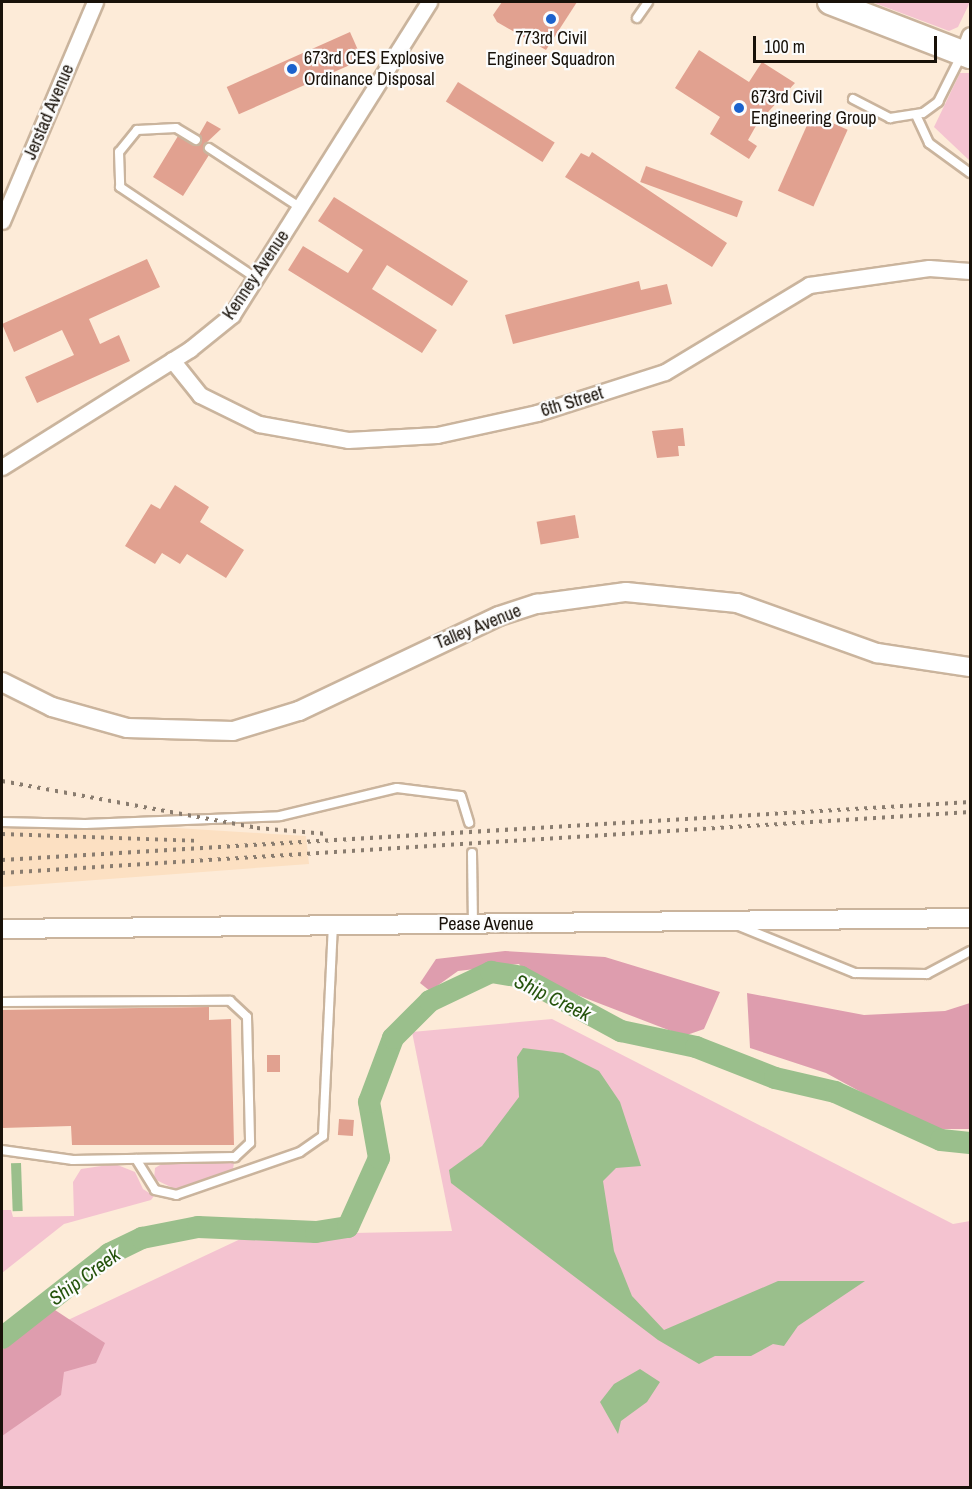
<!DOCTYPE html>
<html>
<head>
<meta charset="utf-8">
<style>
	body { margin:0 }
	#map { position:relative; width:972px; height:1489px; overflow:hidden; background:#fdebd8; font-family:"Archivo Narrow",sans-serif }
	div>[style] { position:absolute }
	[style*='--x'] { left:calc(var(--x)*1px); top:calc(var(--y)*1px); width:calc(var(--w)*1px); rotate:calc(var(--a)*1deg) }
	.built>* { inset:0; background:#fce0c2 }
	.green>* { inset:0; background:#f4c3d0 }
	.forest>* { inset:0; background:#de9dae }
	.water>* { inset:0; background:#9abf8c; transform-origin:0 0 }
	.river>* { height:22px; margin:-11px; padding:0 11px; transform-origin:11px; border-radius:11px; background:#9abf8c }
	.building>* { inset:0; background:#e1a190; transform-origin:0 0 }
	.roads { filter:drop-shadow(2px 0 #cab49d) drop-shadow(-2px 0 #cab49d) drop-shadow(0 2px #cab49d) drop-shadow(0 -2px #cab49d) }
	.service>* { height:8px; margin:-4px; padding:0 4px; transform-origin:4px; border-radius:4px; background:#fff }
	.minor>* { height:15px; margin:-7.5px; padding:0 7.5px; transform-origin:7.5px; border-radius:7.5px; background:#fff }
	.tertiary>* { height:18px; margin:-9px; padding:0 9px; transform-origin:9px; border-radius:9px; background:#fff }
	.primary>* { height:24px; margin:-12px; padding:0 12px; transform-origin:12px; border-radius:12px; background:#fff }
	.rail>* { height:4px; margin-top:-2px; transform-origin:0; background:repeating-linear-gradient(90deg,#897c6f 0 3px,transparent 0 9px) }
	.dots>* { width:16px; height:16px; translate:-50% -50%; box-sizing:border-box; border:3px solid #fcfcfc; border-radius:50% }
	span { translate:-50% -50%; white-space:nowrap; text-align:center; line-height:1.15; -webkit-text-stroke:4.5px #fcfcfc; paint-order:stroke }
	.poi-label { font-size:18px; color:#181109 }
	.left { translate:0 -50%; text-align:left }
	.street-label { font-size:18px; color:#181109 }
	.water-label { font-size:20px; color:#25530c; font-style:italic }
	.frame { position:absolute; inset:0; border:3px solid #181109; pointer-events:none }
	.scale { position:absolute; left:753px; top:36px; width:184px; height:27px; box-sizing:border-box; border:3px solid #181109; border-top:0; padding-left:8px; font-size:18px; line-height:21px; white-space:nowrap; color:#181109; -webkit-text-stroke:4px #fcfcfc; paint-order:stroke }
</style>
</head>
<body>
<div id="map">
	<div class="built">
		<div style="clip-path:polygon(2px 817px,306px 836px,309px 864px,2px 887px)"></div>
	</div>
	<div class="green">
		<div style="clip-path:polygon(872px 2px,970px 2px,958px 27px,949px 31px)"></div>
		<div style="clip-path:polygon(960px 73px,970px 73px,970px 161px,934px 127px)"></div>
		<div style="clip-path:polygon(552px 1019px,953px 1224px,970px 1221px,970px 1487px,2px 1487px,2px 1351px,249px 1235px,452px 1231px,412px 1032px)"></div>
		<div style="clip-path:polygon(165px 1162px,209px 1162px,234px 1163px,233px 1169px,175px 1189px,154px 1179px,155px 1168px)"></div>
		<div style="clip-path:polygon(115px 1164px,135px 1172px,143px 1189px,154px 1196px,151px 1200px,64px 1224px,2px 1273px,2px 1210px,11px 1210px,13px 1217px,74px 1216px,73px 1182px,81px 1169px)"></div>
	</div>
	<div class="forest">
		<div style="clip-path:polygon(505px 951px,605px 957px,720px 992px,704px 1029px,684px 1036px,528px 976px,519px 964px,458px 971px,430px 991px,420px 983px,436px 959px)"></div>
		<div style="clip-path:polygon(747px 993px,864px 1015px,945px 1011px,970px 1003px,970px 1129px,929px 1129px,826px 1073px,750px 1048px)"></div>
		<div style="clip-path:polygon(52px 1308px,105px 1343px,96px 1363px,64px 1372px,61px 1395px,2px 1436px,2px 1350px)"></div>
	</div>
	<div class="water">
		<div style="clip-path:polygon(523px 1048px,563px 1053px,599px 1071px,620px 1102px,641px 1166px,616px 1168px,603px 1181px,614px 1251px,632px 1296px,664px 1330px,778px 1281px,865px 1281px,798px 1326px,784px 1346px,773px 1344px,751px 1356px,715px 1356px,699px 1364px,658px 1340px,451px 1183px,449px 1170px,482px 1146px,519px 1097px,517px 1057px)"></div>
		<div style="left:21px;top:1163px;width:48px;height:10px;rotate:88deg"></div>
		<div style="clip-path:polygon(640px 1369px,660px 1382px,647px 1402px,621px 1421px,618px 1434px,600px 1402px,614px 1384px)"></div>
	</div>
	<div class="river">
		<div style="--x:2;--y:1338;--w:136;--a:-38.1"></div>
		<div style="--x:109;--y:1254;--w:37;--a:-26"></div>
		<div style="--x:142;--y:1238;--w:57;--a:-11.1"></div>
		<div style="--x:198;--y:1227;--w:118;--a:2.4"></div>
		<div style="--x:316;--y:1232;--w:32;--a:-9"></div>
		<div style="--x:348;--y:1227;--w:76;--a:-65.8"></div>
		<div style="--x:379;--y:1158;--w:57;--a:-100.1"></div>
		<div style="--x:369;--y:1102;--w:68;--a:-69.4"></div>
		<div style="--x:393;--y:1038;--w:52;--a:-45"></div>
		<div style="--x:430;--y:1001;--w:68;--a:-25.4"></div>
		<div style="--x:491;--y:972;--w:30;--a:9"></div>
		<div style="--x:521;--y:977;--w:114;--a:28.4"></div>
		<div style="--x:621;--y:1031;--w:77;--a:12"></div>
		<div style="--x:696;--y:1047;--w:85;--a:21.4"></div>
		<div style="--x:775;--y:1078;--w:62;--a:13.1"></div>
		<div style="--x:835;--y:1092;--w:116;--a:24.4"></div>
		<div style="--x:941;--y:1140;--w:29;--a:6"></div>
	</div>
	<div class="building">
		<div style="clip-path:polygon(502px 2px,577px 2px,546px 50px,497px 22px,493px 15px)"></div>
		<div style="left:350px;top:32px;width:30px;height:135px;rotate:66deg"></div>
		<div style="clip-path:polygon(699px 50px,749px 82px,762px 62px,795px 83px,757px 124px,748px 140px,757px 146px,749px 159px,710px 134px,720px 117px,675px 88px)"></div>
		<div style="left:458px;top:82px;width:114px;height:23px;rotate:32deg"></div>
		<div style="left:812px;top:114px;width:39px;height:84px;rotate:24deg"></div>
		<div style="clip-path:polygon(207px 121px,221px 129px,204px 145px,209px 155px,183px 196px,153px 177px,178px 136px,201px 144px,199px 135px)"></div>
		<div style="clip-path:polygon(592px 152px,727px 243px,712px 267px,565px 177px,581px 153px,589px 157px)"></div>
		<div style="left:646px;top:166px;width:103px;height:17px;rotate:20deg"></div>
		<div style="clip-path:polygon(334px 197px,468px 281px,452px 306px,387px 265px,372px 289px,437px 330px,422px 353px,288px 270px,303px 246px,348px 273px,363px 250px,318px 221px)"></div>
		<div style="clip-path:polygon(147px 259px,160px 287px,89px 319px,100px 344px,119px 335px,130px 361px,37px 403px,25px 377px,74px 355px,62px 330px,14px 352px,2px 324px)"></div>
		<div style="clip-path:polygon(639px 281px,641px 290px,667px 284px,672px 304px,513px 344px,505px 315px)"></div>
		<div style="clip-path:polygon(683px 428px,685px 446px,678px 446px,679px 456px,657px 458px,652px 431px)"></div>
		<div style="clip-path:polygon(175px 485px,209px 507px,200px 522px,244px 550px,226px 578px,187px 554px,180px 564px,162px 553px,155px 564px,125px 546px,151px 504px,160px 509px)"></div>
		<div style="left:575px;top:515px;width:23px;height:39px;rotate:80deg"></div>
		<div style="clip-path:polygon(209px 1007px,209px 1020px,231px 1019px,234px 1145px,72px 1145px,71px 1126px,2px 1128px,2px 1010px)"></div>
		<div style="left:267px;top:1055px;width:13px;height:17px"></div>
		<div style="left:339px;top:1119px;width:15px;height:16px;rotate:4deg"></div>
	</div>
	<div class="roads">
		<div class="service">
			<div style="--x:637;--y:18;--w:19;--a:-55"></div>
			<div style="--x:853;--y:99;--w:42;--a:27.2"></div>
			<div style="--x:890;--y:118;--w:33;--a:-9"></div>
			<div style="--x:923;--y:113;--w:19;--a:-36"></div>
			<div style="--x:938;--y:102;--w:51;--a:-63.4"></div>
			<div style="--x:916;--y:115;--w:31;--a:65"></div>
			<div style="--x:929;--y:143;--w:51;--a:36.2"></div>
			<div style="--x:196;--y:140;--w:23;--a:-149"></div>
			<div style="--x:176;--y:128;--w:39;--a:177"></div>
			<div style="--x:137;--y:130;--w:28;--a:129"></div>
			<div style="--x:119;--y:152;--w:35;--a:88"></div>
			<div style="--x:120;--y:187;--w:164;--a:33.8"></div>
			<div style="--x:209;--y:148;--w:110;--a:33.1"></div>
			<div style="--x:2;--y:822;--w:83;--a:1.4"></div>
			<div style="--x:85;--y:824;--w:195;--a:-2.3"></div>
			<div style="--x:280;--y:816;--w:120;--a:-13.5"></div>
			<div style="--x:397;--y:788;--w:64;--a:7.1"></div>
			<div style="--x:461;--y:796;--w:28;--a:73"></div>
			<div style="--x:472;--y:853;--w:70;--a:89.2"></div>
			<div style="--x:739;--y:926;--w:125;--a:22.1"></div>
			<div style="--x:855;--y:973;--w:72;--a:0.8"></div>
			<div style="--x:927;--y:974;--w:49;--a:-28.1"></div>
			<div style="--x:2;--y:1002;--w:228;--a:-0.3"></div>
			<div style="--x:230;--y:1001;--w:23;--a:43"></div>
			<div style="--x:247;--y:1017;--w:126;--a:88.6"></div>
			<div style="--x:250;--y:1143;--w:21;--a:137"></div>
			<div style="--x:235;--y:1157;--w:162;--a:178.9"></div>
			<div style="--x:73;--y:1160;--w:72;--a:-172"></div>
			<div style="--x:136;--y:1159;--w:36;--a:58"></div>
			<div style="--x:155;--y:1190;--w:22;--a:13"></div>
			<div style="--x:176;--y:1195;--w:131;--a:-19.1"></div>
			<div style="--x:300;--y:1152;--w:28;--a:-35"></div>
			<div style="--x:323;--y:1136;--w:210;--a:-87.3"></div>
		</div>
		<div class="minor">
			<div style="--x:963;--y:53;--w:19;--a:-69"></div>
			<div style="--x:2;--y:221;--w:238;--a:-67"></div>
			<div style="--x:172;--y:360;--w:45;--a:51.3"></div>
			<div style="--x:200;--y:395;--w:66;--a:26.2"></div>
			<div style="--x:259;--y:424;--w:90;--a:10.2"></div>
			<div style="--x:348;--y:440;--w:89;--a:-3.2"></div>
			<div style="--x:437;--y:435;--w:102;--a:-12.4"></div>
			<div style="--x:537;--y:413;--w:134;--a:-17.8"></div>
			<div style="--x:665;--y:372;--w:168;--a:-31.1"></div>
			<div style="--x:809;--y:285;--w:121;--a:-8.1"></div>
			<div style="--x:929;--y:268;--w:41;--a:4.2"></div>
			<div style="--x:2;--y:467;--w:222;--a:-32.1"></div>
			<div style="--x:190;--y:349;--w:54;--a:-39"></div>
			<div style="--x:232;--y:315;--w:370;--a:-57.8"></div>
		</div>
		<div class="tertiary">
			<div style="--x:2;--y:682;--w:56;--a:26.6"></div>
			<div style="--x:52;--y:707;--w:78;--a:15.6"></div>
			<div style="--x:127;--y:728;--w:106;--a:1.6"></div>
			<div style="--x:233;--y:731;--w:69;--a:-16.9"></div>
			<div style="--x:299;--y:711;--w:221;--a:-25.4"></div>
			<div style="--x:499;--y:616;--w:40;--a:-18"></div>
			<div style="--x:537;--y:604;--w:90;--a:-7.7"></div>
			<div style="--x:626;--y:592;--w:112;--a:5.7"></div>
			<div style="--x:737;--y:603;--w:149;--a:19.7"></div>
			<div style="--x:877;--y:653;--w:94;--a:8.6"></div>
			<div style="--x:2;--y:929;--w:968;--a:-0.65"></div>
		</div>
		<div class="primary">
			<div style="--x:830;--y:2;--w:150;--a:21.1"></div>
		</div>
	</div>
	<div class="rail">
		<div style="--x:2;--y:781;--w:259;--a:10.4"></div>
		<div style="--x:257;--y:828;--w:70;--a:4.9"></div>
		<div style="--x:2;--y:834;--w:197;--a:2"></div>
		<div style="--x:2;--y:860;--w:970;--a:-3.43"></div>
		<div style="--x:2;--y:873;--w:970;--a:-3.61"></div>
	</div>
	<div class="dots">
		<div style="left:551px;top:19px;background:#1c62cd"></div>
		<div style="left:292px;top:69px;background:#1c62cd"></div>
		<div style="left:739px;top:108px;background:#1c62cd"></div>
	</div>
	<div class="poi-label">
		<span style="left:551px;top:49px">773rd Civil<br>Engineer Squadron</span>
		<span class="left" style="left:304px;top:69px">673rd CES Explosive<br>Ordinance Disposal</span>
		<span class="left" style="left:751px;top:108px">673rd Civil<br>Engineering Group</span>
	</div>
	<div class="street-label">
		<span style="left:49px;top:112px;rotate:-67deg">Jerstad Avenue</span>
		<span style="left:256px;top:275px;rotate:-56deg">Kenney Avenue</span>
		<span style="left:572px;top:402px;rotate:-17deg">6th Street</span>
		<span style="left:478px;top:627px;rotate:-22deg">Talley Avenue</span>
		<span style="left:486px;top:924px">Pease Avenue</span>
	</div>
	<div class="water-label">
		<span style="left:553px;top:997px;rotate:26deg">Ship Creek</span>
		<span style="left:84px;top:1276px;rotate:-36deg">Ship Creek</span>
	</div>
	<div class="frame"></div>
	<div class="scale">100 m</div>
</div>
</body>
</html>
